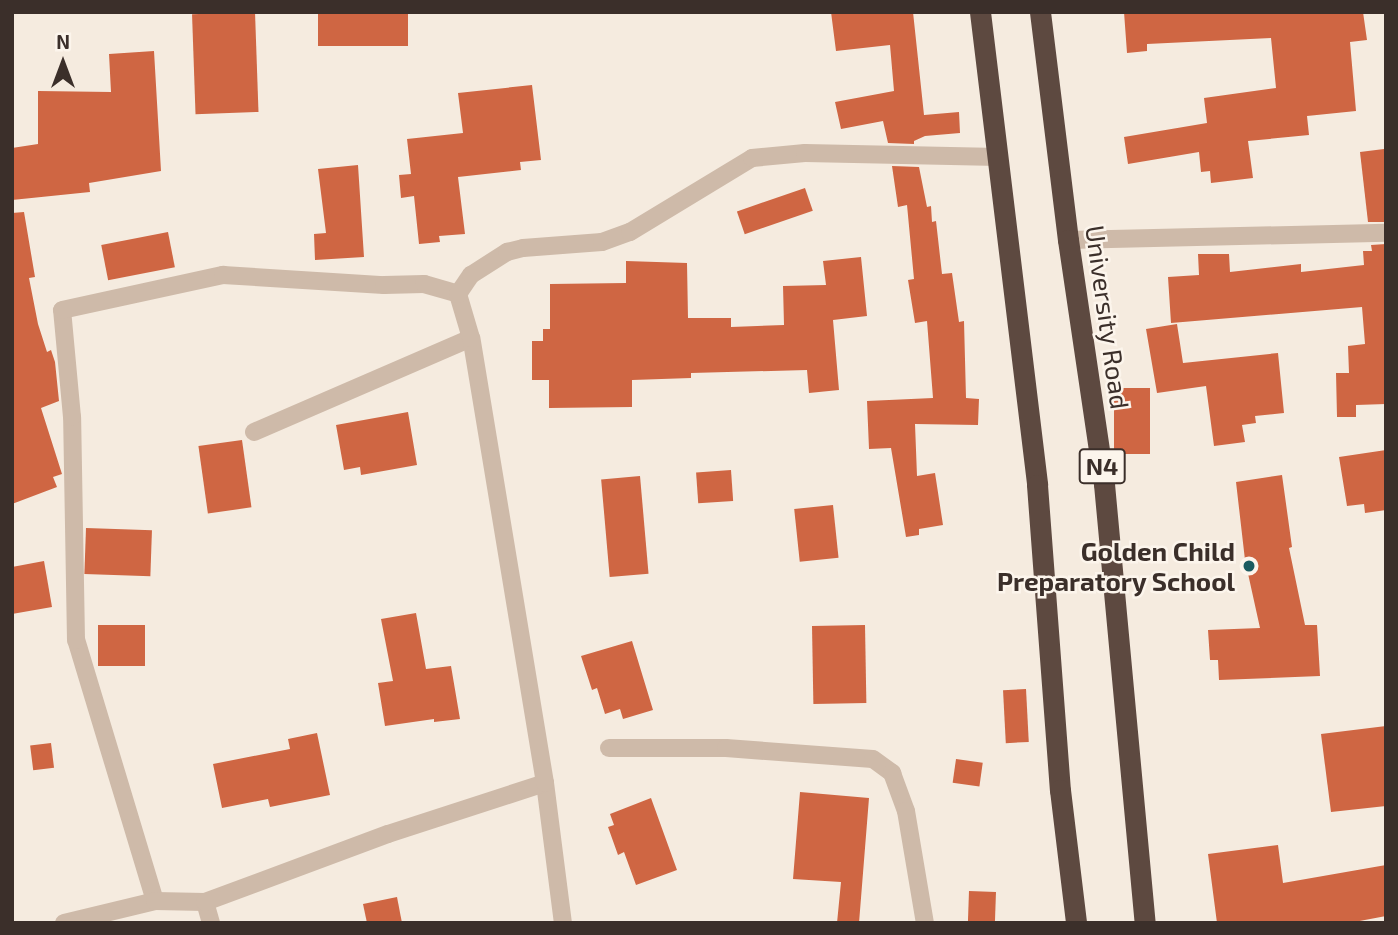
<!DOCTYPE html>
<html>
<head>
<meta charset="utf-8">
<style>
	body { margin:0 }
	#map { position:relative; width:1398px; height:935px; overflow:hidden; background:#f5ebdf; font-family:"Exo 2",sans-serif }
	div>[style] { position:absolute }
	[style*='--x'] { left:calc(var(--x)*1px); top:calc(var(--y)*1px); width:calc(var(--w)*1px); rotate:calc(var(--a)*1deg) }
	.building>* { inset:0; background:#cf6643; transform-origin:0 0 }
	.minor>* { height:18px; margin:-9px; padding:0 9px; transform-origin:9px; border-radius:9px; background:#cebaa9 }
	.highway>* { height:21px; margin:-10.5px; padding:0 10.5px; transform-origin:10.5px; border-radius:10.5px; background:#5d4940 }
	.dots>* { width:19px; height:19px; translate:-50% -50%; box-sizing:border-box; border:4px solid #fcf5ec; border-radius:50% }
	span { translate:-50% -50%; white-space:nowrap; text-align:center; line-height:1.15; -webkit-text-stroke:5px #fcf5ec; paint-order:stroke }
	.shield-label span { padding:2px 5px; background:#fcf5ec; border:2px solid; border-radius:5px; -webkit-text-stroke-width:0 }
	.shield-label { font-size:24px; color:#3b2f2a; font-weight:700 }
	.street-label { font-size:26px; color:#3b2f2a }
	.poi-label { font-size:26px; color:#3b2f2a; font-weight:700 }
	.right { translate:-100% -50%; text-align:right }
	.frame { position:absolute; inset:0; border:14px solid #3b2f2a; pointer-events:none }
	.north { position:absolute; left:28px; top:28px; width:70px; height:70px; -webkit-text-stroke:5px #fcf5ec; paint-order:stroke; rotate:0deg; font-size:19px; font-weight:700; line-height:28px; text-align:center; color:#3b2f2a }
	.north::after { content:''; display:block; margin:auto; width:24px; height:32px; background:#3b2f2a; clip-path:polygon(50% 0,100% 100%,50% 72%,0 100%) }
</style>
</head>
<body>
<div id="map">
	<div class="building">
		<div style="left:255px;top:12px;width:100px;height:63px;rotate:88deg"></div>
		<div style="left:318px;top:12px;width:90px;height:34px"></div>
		<div style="clip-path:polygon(831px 12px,913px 12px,924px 115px,959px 112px,960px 133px,925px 136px,914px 141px,914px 144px,888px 143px,883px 121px,841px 129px,835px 102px,894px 91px,890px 45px,836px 51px)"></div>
		<div style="clip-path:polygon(1124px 12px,1363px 12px,1367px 40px,1350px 42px,1356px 111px,1307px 116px,1309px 135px,1248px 141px,1253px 178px,1211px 183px,1210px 171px,1201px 172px,1199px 152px,1128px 164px,1124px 137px,1207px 123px,1204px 98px,1276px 88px,1271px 38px,1147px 44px,1147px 51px,1127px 53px)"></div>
		<div style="clip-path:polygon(154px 51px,161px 171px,89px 183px,90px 192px,12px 200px,12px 148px,38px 144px,38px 91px,111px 92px,109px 54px)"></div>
		<div style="clip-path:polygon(532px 85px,541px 160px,520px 162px,521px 170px,458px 177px,465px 234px,439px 236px,440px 242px,419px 244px,414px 196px,401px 198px,399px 175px,411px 174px,407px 139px,463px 133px,458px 93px)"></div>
		<div style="clip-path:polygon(1384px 149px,1386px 222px,1368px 222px,1360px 152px)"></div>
		<div style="clip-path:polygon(358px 165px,364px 257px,315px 260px,314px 234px,326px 233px,318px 169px)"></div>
		<div style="clip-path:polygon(892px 166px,919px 167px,927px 207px,931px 206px,932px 222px,936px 221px,942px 274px,952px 273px,959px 322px,964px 321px,966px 398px,979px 399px,978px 425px,915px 424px,917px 476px,935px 473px,943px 525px,919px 529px,919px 535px,906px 537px,891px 448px,869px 449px,867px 401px,933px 398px,927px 321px,915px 323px,908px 280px,914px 279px,907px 205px,898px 207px)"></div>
		<div style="left:805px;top:188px;width:24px;height:72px;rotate:71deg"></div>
		<div style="clip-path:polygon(24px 212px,35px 277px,29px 278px,38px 324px,47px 352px,51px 350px,55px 362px,59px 401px,41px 408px,62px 474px,53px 477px,57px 487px,12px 504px,12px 213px)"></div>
		<div style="left:168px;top:232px;width:36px;height:68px;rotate:79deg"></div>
		<div style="clip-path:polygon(1386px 244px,1386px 404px,1356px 405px,1356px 417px,1337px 417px,1336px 373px,1349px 373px,1348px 346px,1365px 344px,1362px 307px,1171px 323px,1168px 277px,1199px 275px,1198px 254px,1229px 254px,1230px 272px,1301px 264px,1301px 272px,1364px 265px,1363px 251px,1372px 251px,1371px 245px)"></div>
		<div style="clip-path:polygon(861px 257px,867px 316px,833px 320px,839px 390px,809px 393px,807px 370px,691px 373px,691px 378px,632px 380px,632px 407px,549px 408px,549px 380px,532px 380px,532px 341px,543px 341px,543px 329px,550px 329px,550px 284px,626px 283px,626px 261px,687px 263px,688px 318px,731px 318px,731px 327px,784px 325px,783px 286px,826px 285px,823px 261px)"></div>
		<div style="clip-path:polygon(1177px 324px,1183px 363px,1278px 353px,1284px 413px,1255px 416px,1256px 423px,1242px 425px,1245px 442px,1214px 446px,1206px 386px,1157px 393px,1146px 329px)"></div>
		<div style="left:1114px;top:388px;width:36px;height:66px"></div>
		<div style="clip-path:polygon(408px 412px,417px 465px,361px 475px,360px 467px,344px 470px,336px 425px)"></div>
		<div style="left:242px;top:440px;width:68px;height:44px;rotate:82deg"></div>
		<div style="clip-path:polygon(1386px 450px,1386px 510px,1365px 513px,1364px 504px,1347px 506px,1339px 457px)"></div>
		<div style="left:731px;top:470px;width:31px;height:35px;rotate:86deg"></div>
		<div style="clip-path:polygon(1282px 475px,1292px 547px,1289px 548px,1305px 625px,1317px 625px,1320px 676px,1219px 680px,1218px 660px,1210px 660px,1208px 630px,1260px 628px,1245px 560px,1236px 482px)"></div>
		<div style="left:640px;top:476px;width:98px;height:39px;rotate:85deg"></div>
		<div style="left:833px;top:505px;width:53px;height:39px;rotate:84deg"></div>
		<div style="left:86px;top:528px;width:66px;height:46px;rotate:2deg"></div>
		<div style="clip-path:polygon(44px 561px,52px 607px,12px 614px,12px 567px)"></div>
		<div style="clip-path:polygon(416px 613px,426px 669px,451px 666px,460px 719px,434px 722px,434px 719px,385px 726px,378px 683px,393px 681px,381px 619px)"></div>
		<div style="left:98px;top:625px;width:47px;height:41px"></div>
		<div style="left:865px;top:625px;width:78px;height:53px;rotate:89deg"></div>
		<div style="clip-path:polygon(632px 641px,653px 710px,623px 719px,620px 709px,605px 714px,597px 688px,592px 690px,581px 656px)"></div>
		<div style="left:1026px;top:689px;width:53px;height:23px;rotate:87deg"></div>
		<div style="clip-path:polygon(1386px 726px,1386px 806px,1331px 812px,1321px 734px)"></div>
		<div style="clip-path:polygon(317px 733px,330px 795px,270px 807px,268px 799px,222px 808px,213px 764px,290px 749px,288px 739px)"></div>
		<div style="left:51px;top:743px;width:25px;height:21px;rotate:83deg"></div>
		<div style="left:956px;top:759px;width:27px;height:24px;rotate:8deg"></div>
		<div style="clip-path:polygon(800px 792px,869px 798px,859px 923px,837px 923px,841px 882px,793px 879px)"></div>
		<div style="clip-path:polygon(651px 798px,677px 870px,636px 885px,624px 852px,618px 855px,608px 827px,614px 825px,610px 814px)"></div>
		<div style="clip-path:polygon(1278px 845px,1283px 883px,1386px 865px,1386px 916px,1349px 923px,1217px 923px,1208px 854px)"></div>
		<div style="left:969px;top:891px;width:27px;height:32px;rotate:2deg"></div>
		<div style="clip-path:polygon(397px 897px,402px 923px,367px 923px,363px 904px)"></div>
	</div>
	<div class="minor">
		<div style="--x:1068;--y:240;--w:318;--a:-1.3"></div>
		<div style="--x:254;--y:432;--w:236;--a:-23.4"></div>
		<div style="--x:609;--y:748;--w:117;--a:0"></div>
		<div style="--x:726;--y:748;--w:147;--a:4.3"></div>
		<div style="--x:873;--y:759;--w:24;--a:36"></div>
		<div style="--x:892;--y:773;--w:40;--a:69.8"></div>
		<div style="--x:906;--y:811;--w:114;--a:80.4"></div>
		<div style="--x:545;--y:783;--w:141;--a:82.7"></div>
		<div style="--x:155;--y:901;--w:273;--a:-106.8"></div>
		<div style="--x:76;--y:640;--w:223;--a:-91"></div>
		<div style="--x:72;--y:417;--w:107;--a:-95.3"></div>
		<div style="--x:62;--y:310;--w:165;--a:-12.3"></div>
		<div style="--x:223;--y:275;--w:161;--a:3.6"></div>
		<div style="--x:384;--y:285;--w:40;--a:-1.4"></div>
		<div style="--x:424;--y:284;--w:35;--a:16"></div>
		<div style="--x:205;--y:902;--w:22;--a:74"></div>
		<div style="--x:64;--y:923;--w:94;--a:-13.6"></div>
		<div style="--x:155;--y:901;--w:50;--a:1.1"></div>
		<div style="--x:205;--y:902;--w:195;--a:-20.4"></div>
		<div style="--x:388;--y:834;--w:165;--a:-18"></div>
		<div style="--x:545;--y:783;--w:451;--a:-99.4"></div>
		<div style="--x:471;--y:338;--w:46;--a:-106.5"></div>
		<div style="--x:458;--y:294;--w:23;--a:-56"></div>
		<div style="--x:471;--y:275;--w:43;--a:-32.6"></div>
		<div style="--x:507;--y:252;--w:16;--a:-14"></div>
		<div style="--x:523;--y:248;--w:79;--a:-4.3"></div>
		<div style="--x:602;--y:242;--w:30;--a:-20"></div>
		<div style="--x:630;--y:232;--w:143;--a:-31.2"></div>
		<div style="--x:752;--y:158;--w:53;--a:-5.4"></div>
		<div style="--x:805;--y:153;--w:194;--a:1.2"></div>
	</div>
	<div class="highway">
		<div style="--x:980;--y:12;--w:476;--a:83.1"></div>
		<div style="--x:1037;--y:485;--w:306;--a:85.7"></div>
		<div style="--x:1060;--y:790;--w:134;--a:83.1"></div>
		<div style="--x:1040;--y:12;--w:230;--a:83"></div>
		<div style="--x:1068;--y:240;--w:247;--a:81.6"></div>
		<div style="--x:1104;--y:484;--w:441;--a:84.7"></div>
	</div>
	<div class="dots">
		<div style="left:1249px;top:566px;background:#1b5b60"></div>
	</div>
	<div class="shield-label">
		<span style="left:1102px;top:466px">N4</span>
	</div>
	<div class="street-label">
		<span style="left:1108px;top:317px;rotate:82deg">University Road</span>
	</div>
	<div class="poi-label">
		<span class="right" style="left:1235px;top:566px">Golden Child<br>Preparatory School</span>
	</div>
	<div class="frame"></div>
	<div class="north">N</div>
</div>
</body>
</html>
